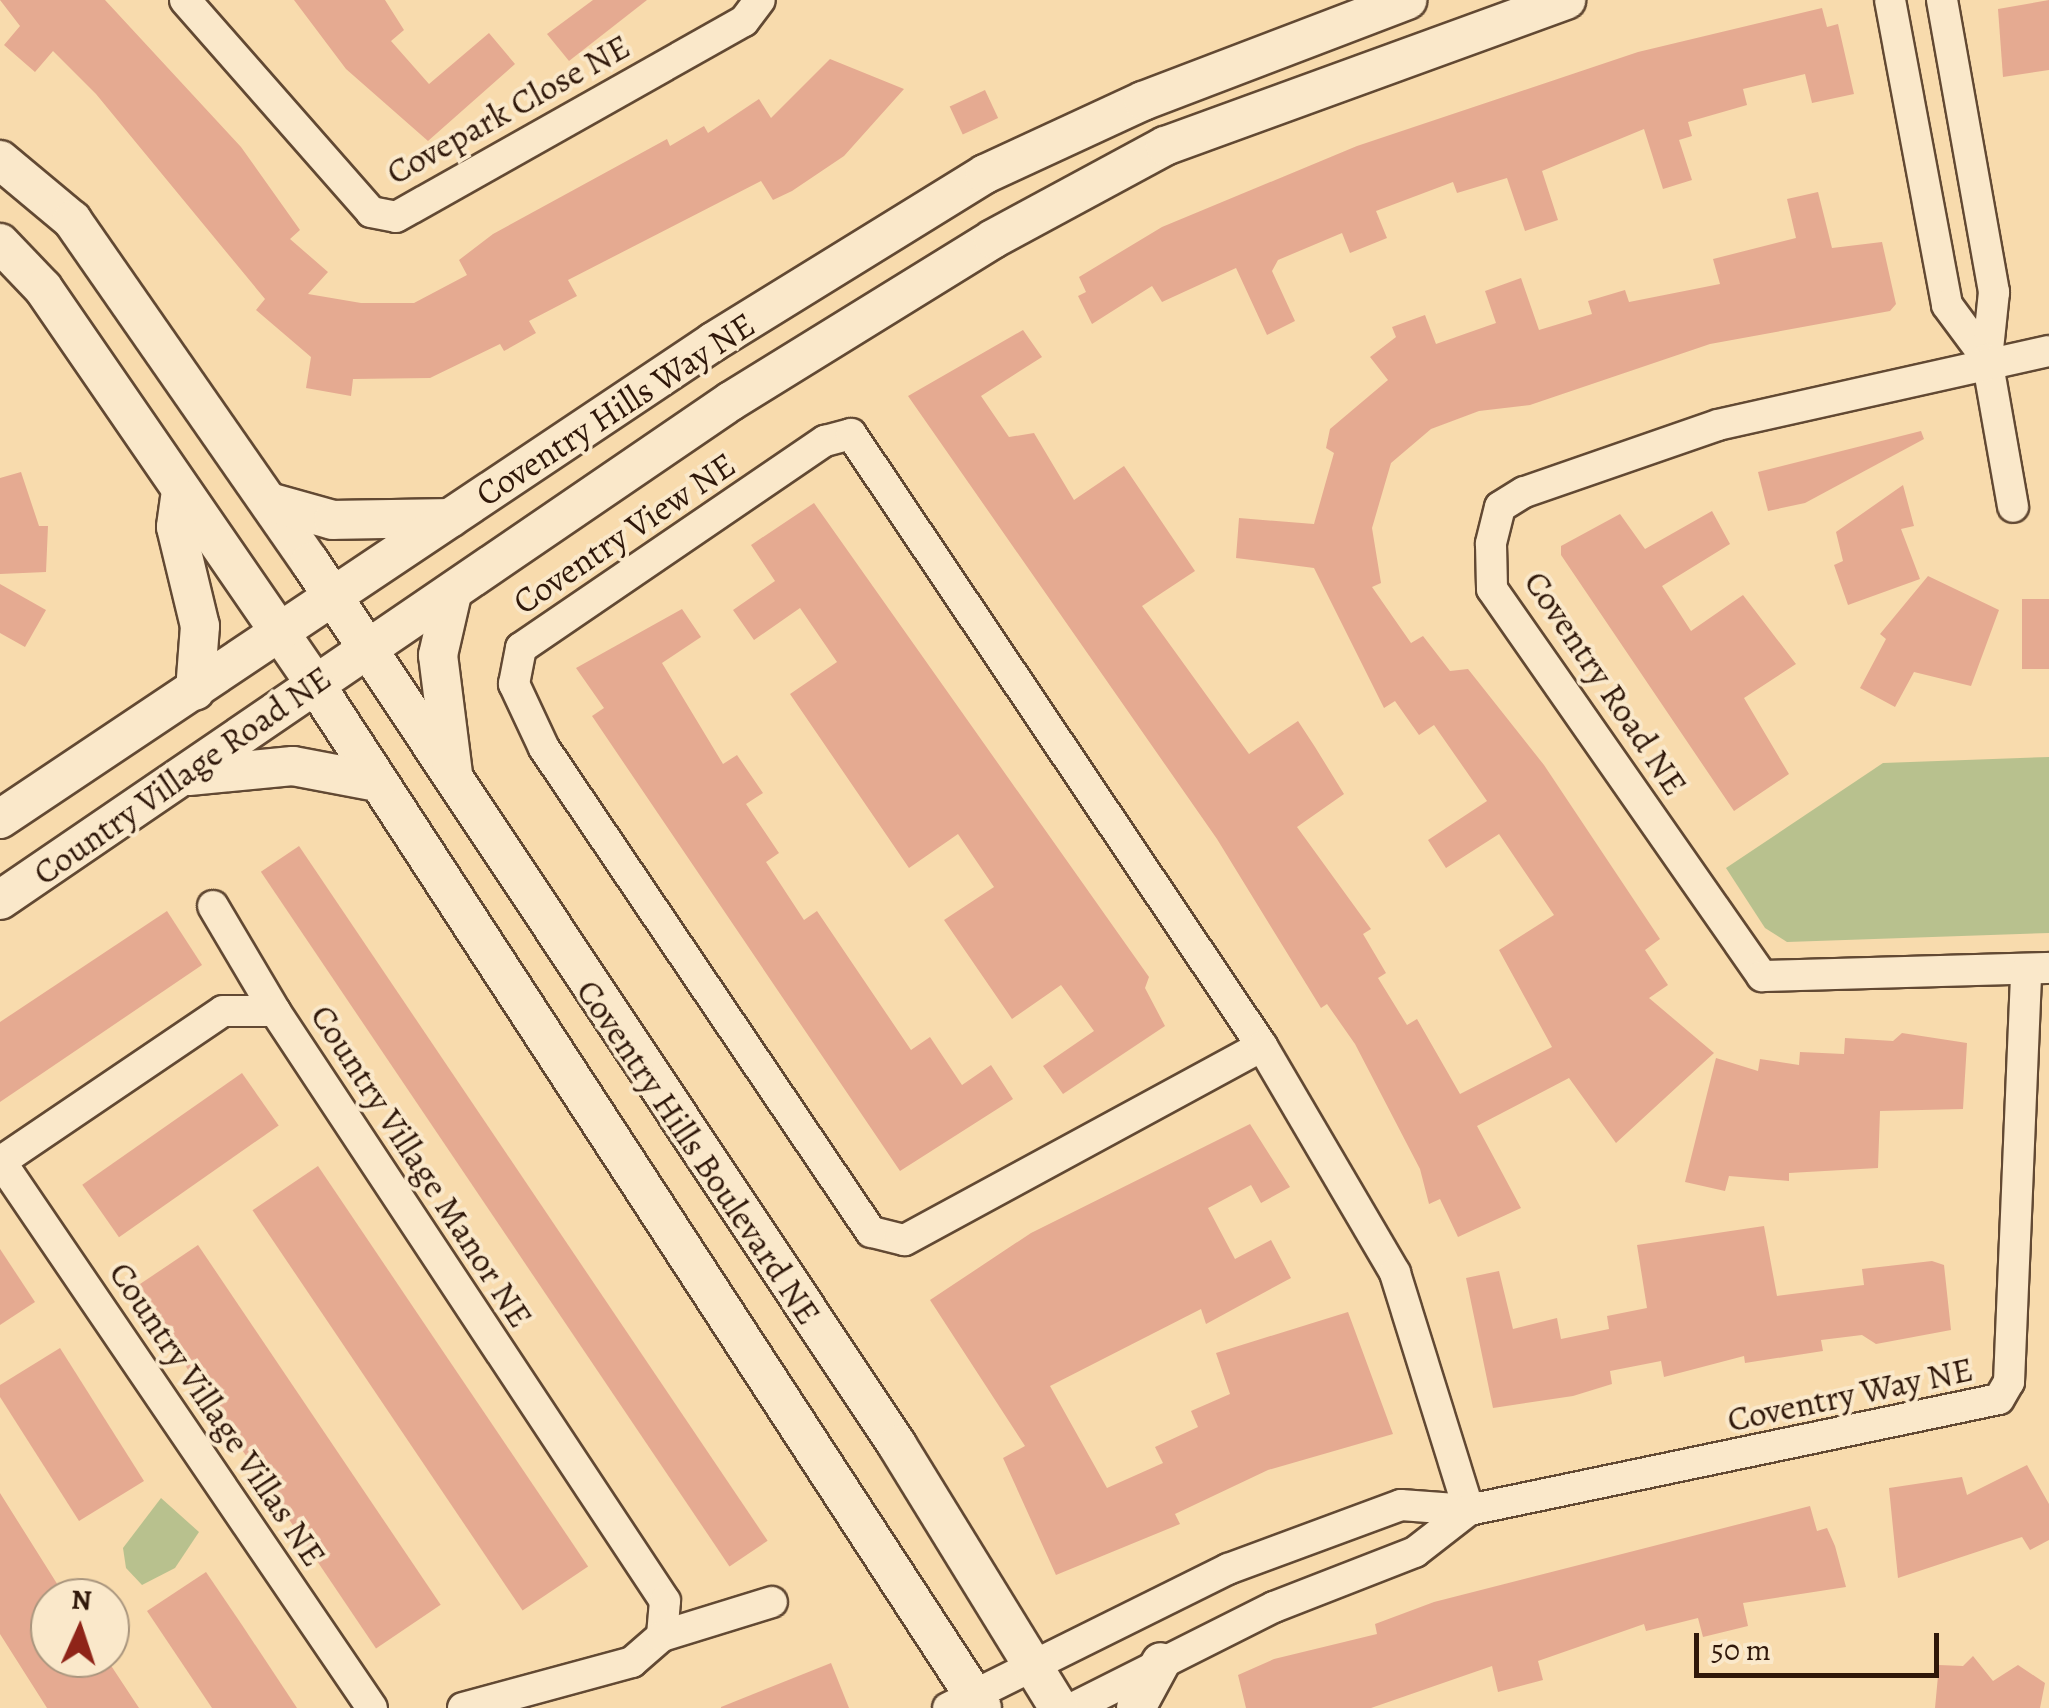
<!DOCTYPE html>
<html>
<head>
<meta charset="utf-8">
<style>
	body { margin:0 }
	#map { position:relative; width:2049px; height:1708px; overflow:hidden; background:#f8dbad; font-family:Alegreya,serif }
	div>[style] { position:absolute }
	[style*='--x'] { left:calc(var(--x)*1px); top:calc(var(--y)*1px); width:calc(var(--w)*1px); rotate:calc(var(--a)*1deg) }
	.green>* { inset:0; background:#b8c18e }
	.building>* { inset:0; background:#e5aa91; transform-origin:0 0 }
	.roads { filter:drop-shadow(2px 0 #624933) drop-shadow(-2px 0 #624933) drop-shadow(0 2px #624933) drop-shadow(0 -2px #624933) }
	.minor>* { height:30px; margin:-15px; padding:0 15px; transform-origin:15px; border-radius:15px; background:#fae8ca }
	.tertiary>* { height:38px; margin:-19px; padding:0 19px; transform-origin:19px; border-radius:19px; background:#fae8ca }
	span { translate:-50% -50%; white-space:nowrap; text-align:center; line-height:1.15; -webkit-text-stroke:8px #fae8ca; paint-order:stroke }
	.street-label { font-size:35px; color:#30180a }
	.north { position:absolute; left:30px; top:1578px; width:100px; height:100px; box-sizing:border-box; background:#fae8ca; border:2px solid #a9957d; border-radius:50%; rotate:3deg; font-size:28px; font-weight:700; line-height:40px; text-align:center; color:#30180a }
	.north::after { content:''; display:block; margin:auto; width:35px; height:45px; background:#8f2418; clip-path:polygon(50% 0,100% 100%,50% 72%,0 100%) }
	.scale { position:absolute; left:1694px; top:1633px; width:245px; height:45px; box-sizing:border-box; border:5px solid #30180a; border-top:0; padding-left:12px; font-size:30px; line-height:35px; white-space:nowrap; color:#30180a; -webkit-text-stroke:8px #fae8ca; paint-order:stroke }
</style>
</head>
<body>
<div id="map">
	<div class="green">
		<div style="clip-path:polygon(2049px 757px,2049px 933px,1787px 942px,1765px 928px,1726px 868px,1883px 763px)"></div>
		<div style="clip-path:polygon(161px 1498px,199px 1532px,175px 1568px,142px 1585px,126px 1568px,123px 1548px)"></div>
	</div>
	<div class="building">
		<div style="clip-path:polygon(0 0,105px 0,241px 147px,300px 230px,290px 239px,328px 272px,308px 294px,361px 303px,414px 303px,467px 275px,459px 260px,493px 234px,667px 139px,670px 146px,704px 126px,708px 133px,759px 99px,771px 118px,830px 59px,904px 89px,844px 156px,792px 191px,773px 200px,761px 181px,568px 280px,577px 296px,529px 321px,536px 333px,504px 351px,500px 344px,430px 378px,353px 379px,351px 396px,306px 388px,311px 357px,256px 310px,265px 299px,96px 94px,53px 51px,35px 72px,4px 45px,20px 26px)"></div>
		<div style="clip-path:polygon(294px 0,385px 0,404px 30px,391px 41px,429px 84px,489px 33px,515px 64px,428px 141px,346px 69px)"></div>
		<div style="clip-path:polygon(593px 0,647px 0,569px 61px,547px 34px)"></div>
		<div style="clip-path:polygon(2049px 0,2049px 70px,2003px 77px,1998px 9px)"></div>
		<div style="clip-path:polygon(1822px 8px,1827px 27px,1838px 24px,1854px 94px,1812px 103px,1805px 74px,1743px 89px,1747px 105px,1688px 122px,1692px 136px,1679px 140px,1692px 180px,1663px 189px,1644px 129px,1542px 171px,1558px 220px,1525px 231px,1507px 178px,1457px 193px,1453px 182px,1376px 211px,1387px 238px,1350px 253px,1342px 233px,1278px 260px,1272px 271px,1295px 321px,1267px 335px,1236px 268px,1162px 302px,1152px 286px,1092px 324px,1078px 296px,1086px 292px,1079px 277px,1162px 227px,1357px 146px,1638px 52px)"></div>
		<div style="left:985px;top:90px;width:31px;height:39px;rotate:65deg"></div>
		<div style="clip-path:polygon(1818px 192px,1832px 248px,1882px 242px,1896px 304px,1890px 311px,1710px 344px,1530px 405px,1479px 411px,1431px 429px,1391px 463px,1372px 528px,1381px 583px,1372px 587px,1411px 643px,1423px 636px,1450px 671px,1468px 669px,1544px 765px,1660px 939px,1645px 950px,1668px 985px,1649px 998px,1714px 1053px,1616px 1143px,1569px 1078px,1477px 1126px,1521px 1208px,1458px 1237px,1440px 1199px,1429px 1204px,1420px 1169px,1355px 1044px,1327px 1004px,1321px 1008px,1217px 839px,908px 396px,1023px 330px,1042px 357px,981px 396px,1009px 437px,1034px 433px,1074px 500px,1124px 466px,1195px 571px,1142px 606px,1249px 754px,1298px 721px,1315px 747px,1344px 794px,1297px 827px,1371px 929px,1363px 934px,1386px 973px,1378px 978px,1407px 1025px,1417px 1019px,1460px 1094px,1552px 1047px,1499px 950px,1554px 915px,1499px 834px,1446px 868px,1428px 840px,1487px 801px,1434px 725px,1419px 735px,1395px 701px,1384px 708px,1314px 568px,1236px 558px,1239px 518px,1314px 524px,1334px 453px,1326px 448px,1330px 429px,1388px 380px,1370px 357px,1396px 337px,1392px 327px,1425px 315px,1436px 344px,1496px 323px,1485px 291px,1521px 278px,1539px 330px,1592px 314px,1588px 301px,1625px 290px,1629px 302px,1720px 284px,1713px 259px,1796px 238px,1787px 199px)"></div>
		<div style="clip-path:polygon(1921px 431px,1924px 439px,1805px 503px,1768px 511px,1758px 472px)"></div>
		<div style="clip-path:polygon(21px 472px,39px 526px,48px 526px,46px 572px,0 574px,0 478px)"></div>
		<div style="clip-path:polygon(1903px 485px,1914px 526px,1901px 529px,1920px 579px,1848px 605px,1834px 565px,1843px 561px,1836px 532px)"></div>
		<div style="clip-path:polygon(814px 503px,1149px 977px,1145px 988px,1165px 1026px,1063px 1094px,1043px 1066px,1094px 1031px,1061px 985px,1012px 1019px,944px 920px,994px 887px,958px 834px,909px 868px,790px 694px,837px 662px,800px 608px,754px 640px,733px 610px,775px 581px,751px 545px)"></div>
		<div style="clip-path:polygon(1712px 511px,1730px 544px,1662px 586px,1691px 631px,1743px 595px,1796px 664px,1744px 698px,1789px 774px,1734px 811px,1561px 555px,1561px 546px,1620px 514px,1645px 549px)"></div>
		<div style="clip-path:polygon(1928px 576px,1999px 610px,1971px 686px,1914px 672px,1895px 707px,1860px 688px,1886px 639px,1880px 634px)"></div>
		<div style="clip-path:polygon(0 584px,46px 610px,25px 647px,0 633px)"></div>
		<div style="left:2022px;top:599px;width:27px;height:70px"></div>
		<div style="clip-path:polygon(682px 609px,701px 637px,662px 663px,723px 764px,737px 755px,763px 793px,746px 804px,779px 853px,766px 862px,804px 920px,817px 911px,911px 1050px,930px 1037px,962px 1085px,991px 1065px,1013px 1099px,900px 1171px,592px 716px,604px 708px,576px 668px)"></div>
		<div style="left:299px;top:846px;width:838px;height:46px;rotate:56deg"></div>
		<div style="clip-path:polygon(167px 911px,202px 965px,0 1102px,0 1022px)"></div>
		<div style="clip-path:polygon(1902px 1033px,1967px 1043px,1963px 1109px,1880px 1111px,1878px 1168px,1789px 1173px,1789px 1181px,1729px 1176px,1725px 1191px,1685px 1182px,1716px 1058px,1758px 1071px,1760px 1059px,1799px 1065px,1800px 1052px,1844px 1054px,1845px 1038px,1893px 1041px)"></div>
		<div style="left:242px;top:1073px;width:64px;height:195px;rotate:55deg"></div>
		<div style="clip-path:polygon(1250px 1124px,1290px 1187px,1261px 1203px,1251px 1185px,1208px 1208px,1235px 1259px,1271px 1240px,1291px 1278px,1206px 1324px,1201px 1309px,1050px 1386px,1107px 1488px,1163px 1463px,1155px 1447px,1198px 1427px,1191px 1411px,1230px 1394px,1216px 1353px,1348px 1312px,1393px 1434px,1268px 1470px,1175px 1514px,1180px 1524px,1056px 1575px,1003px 1458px,1025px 1446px,930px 1300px,1031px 1233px)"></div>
		<div style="left:318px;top:1166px;width:483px;height:79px;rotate:56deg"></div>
		<div style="clip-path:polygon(1764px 1226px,1777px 1296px,1864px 1285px,1862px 1269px,1932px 1261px,1944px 1265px,1951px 1330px,1876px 1344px,1862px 1335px,1821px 1340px,1823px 1351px,1745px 1363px,1744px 1356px,1664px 1377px,1661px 1361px,1610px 1371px,1612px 1384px,1573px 1396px,1493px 1408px,1466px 1278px,1499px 1271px,1513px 1329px,1557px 1318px,1561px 1339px,1609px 1329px,1607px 1316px,1647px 1308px,1637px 1245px)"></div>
		<div style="left:198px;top:1245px;width:434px;height:78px;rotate:56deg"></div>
		<div style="clip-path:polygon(0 1249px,35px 1302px,0 1325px)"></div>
		<div style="clip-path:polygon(60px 1348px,144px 1481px,79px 1521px,0 1397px,0 1385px)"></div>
		<div style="clip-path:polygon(2027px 1465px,2049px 1504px,2049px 1540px,2030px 1550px,2022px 1537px,1898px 1578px,1889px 1488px,1962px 1477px,1967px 1495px)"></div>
		<div style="clip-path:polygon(0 1493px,66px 1598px,50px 1598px,50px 1658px,106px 1658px,139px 1708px,47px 1708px,0 1634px)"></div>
		<div style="clip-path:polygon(1810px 1506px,1817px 1531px,1827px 1528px,1835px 1546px,1846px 1587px,1743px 1603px,1748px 1626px,1703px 1637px,1698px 1618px,1646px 1631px,1644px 1624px,1538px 1661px,1543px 1680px,1498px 1692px,1492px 1666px,1371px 1708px,1246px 1708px,1238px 1675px,1274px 1659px,1377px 1634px,1375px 1624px,1434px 1602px)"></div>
		<div style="clip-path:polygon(206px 1572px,242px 1625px,297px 1708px,212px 1708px,147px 1611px)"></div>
		<div style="clip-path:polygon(1973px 1656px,1993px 1681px,2018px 1665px,2045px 1683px,2040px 1708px,1935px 1708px,1939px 1665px,1963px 1666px)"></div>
		<div style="clip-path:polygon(831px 1663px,849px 1708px,721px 1708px,721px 1707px)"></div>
	</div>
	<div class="roads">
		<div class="minor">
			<div style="--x:185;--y:0;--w:282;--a:48.7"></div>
			<div style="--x:371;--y:212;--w:25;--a:11"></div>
			<div style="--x:396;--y:217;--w:399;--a:-29.4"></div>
			<div style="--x:744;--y:21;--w:26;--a:-53"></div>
			<div style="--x:1890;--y:0;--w:310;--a:79.4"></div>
			<div style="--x:1947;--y:305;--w:67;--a:53.5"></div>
			<div style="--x:1942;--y:0;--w:297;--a:79.9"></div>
			<div style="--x:1994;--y:292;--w:67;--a:96"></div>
			<div style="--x:1987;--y:359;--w:150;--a:80"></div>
			<div style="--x:2049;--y:351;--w:339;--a:167.4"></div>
			<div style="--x:1718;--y:425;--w:205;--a:160.9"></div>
			<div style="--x:1524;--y:492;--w:28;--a:148"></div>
			<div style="--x:1500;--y:507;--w:38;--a:104"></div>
			<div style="--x:1491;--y:544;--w:45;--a:88.7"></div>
			<div style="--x:1492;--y:589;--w:472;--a:55.1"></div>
			<div style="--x:1762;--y:976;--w:287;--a:-1.6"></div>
			<div style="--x:213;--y:906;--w:122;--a:59.4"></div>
			<div style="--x:1262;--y:1046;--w:407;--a:151.5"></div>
			<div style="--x:904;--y:1240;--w:34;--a:-166"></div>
			<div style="--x:871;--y:1232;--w:584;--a:-124.04"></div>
			<div style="--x:544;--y:748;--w:71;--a:-115.1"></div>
			<div style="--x:514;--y:684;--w:37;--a:-79"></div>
			<div style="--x:521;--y:648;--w:368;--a:-34.3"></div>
			<div style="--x:825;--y:441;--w:27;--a:-15"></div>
			<div style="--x:851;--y:434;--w:737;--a:56.12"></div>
			<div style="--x:1262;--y:1046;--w:263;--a:59.6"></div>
			<div style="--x:1395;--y:1273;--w:248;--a:72.7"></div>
			<div style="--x:0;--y:1162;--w:269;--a:-34.1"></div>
			<div style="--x:223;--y:1011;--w:52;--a:0"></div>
			<div style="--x:275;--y:1011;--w:707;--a:56.53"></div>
			<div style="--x:665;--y:1601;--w:35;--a:95"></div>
			<div style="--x:1;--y:1162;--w:660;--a:55.8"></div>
			<div style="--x:463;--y:1708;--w:175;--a:-15.2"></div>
			<div style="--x:632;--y:1662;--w:40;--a:-41"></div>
			<div style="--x:662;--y:1636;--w:115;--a:-17.2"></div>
			<div style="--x:948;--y:1708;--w:313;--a:-26.4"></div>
			<div style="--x:1228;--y:1569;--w:184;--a:-20.3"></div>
			<div style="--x:1401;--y:1505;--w:68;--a:4.2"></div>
			<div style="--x:1469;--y:1510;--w:541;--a:-11.83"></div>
			<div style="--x:1999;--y:1399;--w:20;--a:-60"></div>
			<div style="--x:2009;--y:1382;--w:412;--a:-87.6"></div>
			<div style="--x:1073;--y:1708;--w:225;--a:-26.7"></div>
			<div style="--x:1274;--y:1607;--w:151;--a:-21.3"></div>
			<div style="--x:1415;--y:1552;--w:68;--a:-37.9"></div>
		</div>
		<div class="tertiary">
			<div style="--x:0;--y:160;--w:94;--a:39.8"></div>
			<div style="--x:72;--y:220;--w:417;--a:55.2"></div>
			<div style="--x:310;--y:562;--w:1060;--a:56.38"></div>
			<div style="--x:897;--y:1445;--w:309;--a:58.4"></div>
			<div style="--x:0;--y:243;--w:62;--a:46.3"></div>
			<div style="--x:43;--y:288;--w:480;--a:55.5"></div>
			<div style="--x:315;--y:684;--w:1222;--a:56.92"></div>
			<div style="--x:180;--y:498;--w:29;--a:98"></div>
			<div style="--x:176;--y:527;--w:102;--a:76.4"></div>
			<div style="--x:200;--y:626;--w:65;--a:94.4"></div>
			<div style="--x:269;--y:502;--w:66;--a:15.7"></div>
			<div style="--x:333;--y:520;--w:117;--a:-1"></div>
			<div style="--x:452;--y:594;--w:63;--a:102.9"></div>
			<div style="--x:438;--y:655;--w:119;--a:82.8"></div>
			<div style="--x:189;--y:776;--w:104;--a:-5.5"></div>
			<div style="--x:293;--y:766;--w:86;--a:10.7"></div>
			<div style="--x:0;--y:819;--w:858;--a:-33.78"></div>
			<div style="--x:713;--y:342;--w:320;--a:-31.7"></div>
			<div style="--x:985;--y:174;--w:174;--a:-24.8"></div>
			<div style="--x:1143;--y:101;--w:283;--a:-20.9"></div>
			<div style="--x:0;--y:900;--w:885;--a:-34.32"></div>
			<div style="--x:731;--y:401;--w:308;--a:-31.7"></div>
			<div style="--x:993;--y:239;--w:196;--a:-28.4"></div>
			<div style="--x:1165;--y:146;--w:427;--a:-20"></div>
			<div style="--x:1136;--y:1708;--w:52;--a:-61.5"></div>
		</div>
	</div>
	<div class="street-label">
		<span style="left:508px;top:109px;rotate:-29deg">Covepark Close NE</span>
		<span style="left:615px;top:409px;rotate:-33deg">Coventry Hills Way NE</span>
		<span style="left:624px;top:533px;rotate:-34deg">Coventry View NE</span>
		<span style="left:1606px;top:683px;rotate:56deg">Coventry Road NE</span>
		<span style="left:182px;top:775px;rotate:-35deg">Country Village Road NE</span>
		<span style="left:699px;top:1152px;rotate:56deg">Coventry Hills Boulevard NE</span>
		<span style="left:422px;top:1166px;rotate:57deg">Country Village Manor NE</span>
		<span style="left:1850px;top:1394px;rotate:-12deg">Coventry Way NE</span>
		<span style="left:218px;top:1414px;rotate:56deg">Country Village Villas NE</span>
	</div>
	<div class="north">N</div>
	<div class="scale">50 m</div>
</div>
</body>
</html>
